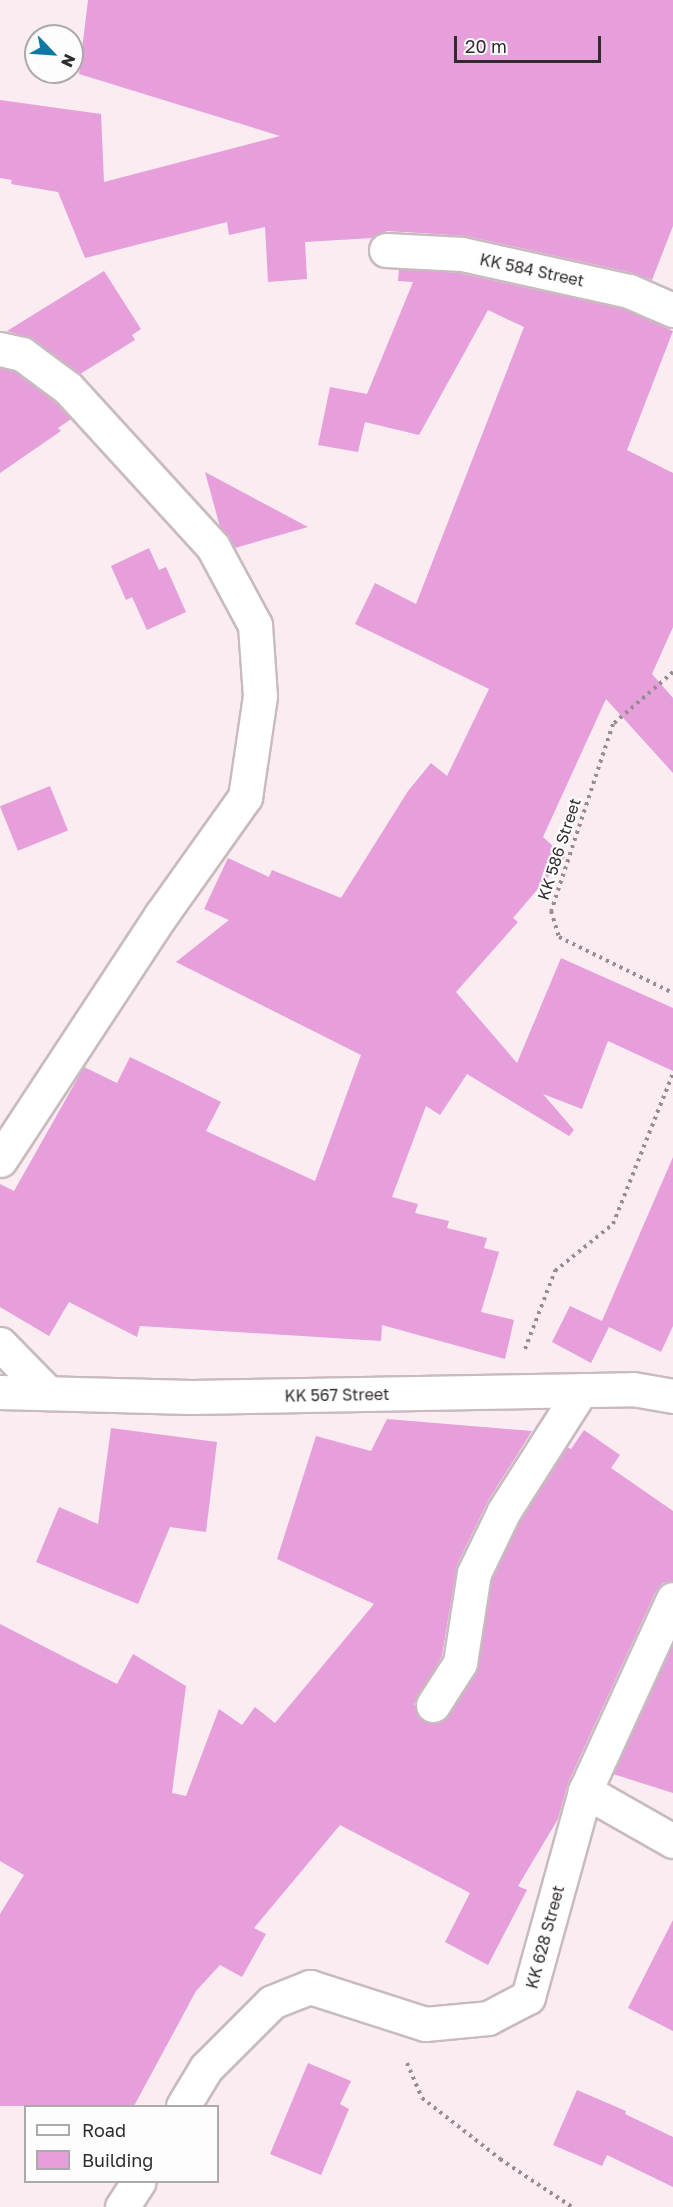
<!DOCTYPE html>
<html>
<head>
<meta charset="utf-8">
<style>
	body { margin:0 }
	#map { position:relative; width:673px; height:2207px; overflow:hidden; background:#faecf0; font-family:"Golos Text",sans-serif }
	div>[style] { position:absolute }
	[style*='--x'] { left:calc(var(--x)*1px); top:calc(var(--y)*1px); width:calc(var(--w)*1px); rotate:calc(var(--a)*1deg) }
	.building>* { inset:0; background:#e69fdb; transform-origin:0 0 }
	.path>* { height:4px; margin-top:-2px; transform-origin:0; background:repeating-linear-gradient(90deg,#968d90 0 3px,transparent 0 7.5px) }
	.roads { filter:drop-shadow(2px 0 #c8bbbf) drop-shadow(-2px 0 #c8bbbf) drop-shadow(0 2px #c8bbbf) drop-shadow(0 -2px #c8bbbf) }
	.minor>* { height:33px; margin:-16.5px; padding:0 16.5px; transform-origin:16.5px; border-radius:16.5px; background:#fff }
	span { translate:-50% -50%; white-space:nowrap; text-align:center; line-height:1.15; -webkit-text-stroke:4.5px #fdfdfd; paint-order:stroke }
	.street-label { font-size:16px; color:#302b2d }
	.legend { position:absolute; left:24px; top:2105px; width:195px; height:78px; box-sizing:border-box; background:#fdfdfd; border:2px solid #aba9aa; margin:0; padding:8px 10px; list-style:none; font-size:18px; color:#302b2d }
	.legend li { display:flex; align-items:center; gap:12px; height:30px }
	.legend b { width:30px; border:2px solid #aba9aa }
	.north { position:absolute; left:24px; top:24px; width:60px; height:60px; box-sizing:border-box; background:#fdfdfd; border:2px solid #aba9aa; border-radius:50%; rotate:115deg; font-size:16px; font-weight:700; line-height:24px; text-align:center; color:#302b2d }
	.north::after { content:''; display:block; margin:auto; width:21px; height:27px; background:#0e7aa4; clip-path:polygon(50% 0,100% 100%,50% 72%,0 100%) }
	.scale { position:absolute; left:454px; top:36px; width:147px; height:27px; box-sizing:border-box; border:3px solid #302b2d; border-top:0; padding-left:8px; font-size:18px; line-height:21px; white-space:nowrap; color:#302b2d; -webkit-text-stroke:4px #fdfdfd; paint-order:stroke }
</style>
</head>
<body>
<div id="map">
	<div class="building">
		<div style="clip-path:polygon(88px 0,673px 0,673px 226px,652px 280px,633px 273px,466px 236px,387px 231px,373px 238px,305px 242px,307px 279px,268px 282px,265px 227px,229px 235px,227px 222px,85px 258px,58px 192px,11px 184px,12px 180px,0 178px,0 100px,101px 114px,104px 182px,280px 136px,79px 74px)"></div>
		<div style="clip-path:polygon(399px 269px,459px 273px,623px 309px,673px 331px,627px 450px,673px 473px,673px 627px,652px 674px,673px 698px,673px 773px,606px 699px,543px 837px,565px 857px,513px 918px,518px 922px,456px 992px,517px 1063px,561px 958px,673px 1008px,673px 1071px,608px 1041px,582px 1109px,543px 1094px,574px 1130px,569px 1136px,467px 1074px,440px 1115px,426px 1106px,392px 1197px,418px 1204px,415px 1213px,449px 1221px,447px 1228px,487px 1238px,484px 1248px,499px 1252px,481px 1312px,514px 1320px,505px 1359px,382px 1325px,381px 1341px,140px 1326px,137px 1337px,69px 1302px,49px 1336px,0 1307px,0 1184px,14px 1191px,84px 1067px,117px 1083px,130px 1057px,181px 1082px,221px 1102px,206px 1131px,315px 1181px,361px 1055px,176px 962px,229px 920px,204px 909px,228px 858px,269px 877px,272px 870px,341px 898px,408px 791px,431px 763px,447px 776px,489px 689px,355px 624px,375px 583px,416px 604px,524px 327px,488px 310px,419px 435px,365px 422px,358px 452px,318px 445px,330px 387px,367px 394px,413px 282px,398px 281px)"></div>
		<div style="clip-path:polygon(104px 271px,141px 329px,132px 335px,135px 340px,80px 374px,33px 339px,7px 331px)"></div>
		<div style="clip-path:polygon(0 368px,14px 371px,55px 402px,71px 419px,58px 428px,61px 431px,0 473px)"></div>
		<div style="clip-path:polygon(205px 472px,308px 527px,235px 548px,220px 527px)"></div>
		<div style="clip-path:polygon(149px 548px,159px 570px,166px 567px,186px 612px,147px 630px,132px 597px,126px 600px,111px 566px)"></div>
		<div style="left:50px;top:786px;width:48px;height:54px;rotate:68deg"></div>
		<div style="clip-path:polygon(673px 1157px,673px 1326px,661px 1352px,609px 1327px,591px 1363px,552px 1342px,570px 1306px,602px 1321px)"></div>
		<div style="clip-path:polygon(387px 1419px,532px 1431px,488px 1501px,457px 1565px,442px 1656px,414px 1704px,423px 1721px,433px 1724px,448px 1716px,476px 1673px,492px 1579px,520px 1520px,567px 1447px,571px 1449px,584px 1430px,620px 1455px,611px 1468px,673px 1511px,673px 1581px,663px 1583px,656px 1591px,568px 1783px,558px 1819px,518px 1886px,527px 1890px,488px 1965px,445px 1942px,470px 1893px,340px 1825px,254px 1928px,266px 1934px,242px 1977px,220px 1965px,196px 1991px,134px 2106px,0 2106px,0 1914px,24px 1875px,0 1861px,0 1624px,117px 1684px,133px 1654px,186px 1686px,172px 1793px,186px 1796px,219px 1709px,242px 1725px,255px 1707px,275px 1723px,374px 1604px,277px 1559px,316px 1436px,371px 1451px)"></div>
		<div style="clip-path:polygon(111px 1428px,217px 1442px,206px 1532px,170px 1527px,138px 1604px,36px 1562px,59px 1507px,98px 1524px)"></div>
		<div style="clip-path:polygon(673px 1644px,673px 1793px,613px 1774px)"></div>
		<div style="clip-path:polygon(673px 1920px,673px 2031px,628px 2008px)"></div>
		<div style="clip-path:polygon(308px 2063px,351px 2081px,340px 2104px,349px 2109px,321px 2175px,270px 2154px)"></div>
		<div style="clip-path:polygon(577px 2090px,626px 2111px,625px 2114px,673px 2137px,673px 2187px,607px 2155px,602px 2166px,553px 2145px)"></div>
	</div>
	<div class="path">
		<div style="--x:673;--y:672;--w:79;--a:139.1"></div>
		<div style="--x:613;--y:724;--w:197;--a:108.3"></div>
		<div style="--x:551;--y:911;--w:27;--a:73"></div>
		<div style="--x:559;--y:937;--w:127;--a:26.2"></div>
		<div style="--x:525;--y:1349;--w:84;--a:-69"></div>
		<div style="--x:555;--y:1271;--w:75;--a:-39"></div>
		<div style="--x:613;--y:1224;--w:162;--a:-68.3"></div>
		<div style="--x:407;--y:2063;--w:38;--a:67"></div>
		<div style="--x:422;--y:2098;--w:99;--a:38"></div>
		<div style="--x:500;--y:2159;--w:87;--a:33.7"></div>
	</div>
	<div class="roads">
		<div class="minor">
			<div style="--x:386;--y:250;--w:76;--a:3"></div>
			<div style="--x:462;--y:254;--w:171;--a:12.5"></div>
			<div style="--x:629;--y:291;--w:48;--a:23.4"></div>
			<div style="--x:0;--y:349;--w:23;--a:13"></div>
			<div style="--x:22;--y:354;--w:57;--a:36.5"></div>
			<div style="--x:68;--y:388;--w:215;--a:47.6"></div>
			<div style="--x:213;--y:547;--w:89;--a:61.7"></div>
			<div style="--x:255;--y:625;--w:71;--a:86"></div>
			<div style="--x:260;--y:696;--w:102;--a:98.4"></div>
			<div style="--x:245;--y:797;--w:145;--a:125.4"></div>
			<div style="--x:161;--y:915;--w:293;--a:123.3"></div>
			<div style="--x:0;--y:1344;--w:69;--a:45.6"></div>
			<div style="--x:0;--y:1392;--w:191;--a:1.5"></div>
			<div style="--x:191;--y:1397;--w:442;--a:-1"></div>
			<div style="--x:633;--y:1389;--w:41;--a:9.9"></div>
			<div style="--x:433;--y:1705;--w:50;--a:-57.3"></div>
			<div style="--x:460;--y:1663;--w:91;--a:-81.2"></div>
			<div style="--x:474;--y:1573;--w:69;--a:-64.2"></div>
			<div style="--x:504;--y:1511;--w:143;--a:-57.5"></div>
			<div style="--x:585;--y:1791;--w:101;--a:29.6"></div>
			<div style="--x:183;--y:2106;--w:44;--a:-58.8"></div>
			<div style="--x:206;--y:2068;--w:93;--a:-45"></div>
			<div style="--x:272;--y:2002;--w:41;--a:-21.5"></div>
			<div style="--x:310;--y:1987;--w:121;--a:17.8"></div>
			<div style="--x:425;--y:2024;--w:63;--a:-5.4"></div>
			<div style="--x:488;--y:2018;--w:45;--a:-27.7"></div>
			<div style="--x:528;--y:1997;--w:214;--a:-74.5"></div>
			<div style="--x:585;--y:1791;--w:211;--a:-65.4"></div>
			<div style="--x:122;--y:2207;--w:30;--a:-57"></div>
		</div>
	</div>
	<div class="street-label">
		<span style="left:532px;top:270px;rotate:12deg">KK 584 Street</span>
		<span style="left:559px;top:849px;rotate:-72deg">KK 586 Street</span>
		<span style="left:337px;top:1395px;rotate:-1deg">KK 567 Street</span>
		<span style="left:545px;top:1937px;rotate:-75deg">KK 628 Street</span>
	</div>
	<ul class="legend">
	<li><b style="height:8px;background:#fff"></b>Road</li>
	<li><b style="height:16px;background:#e69fdb"></b>Building</li>
	</ul>
	<div class="north">N</div>
	<div class="scale">20 m</div>
</div>
</body>
</html>
